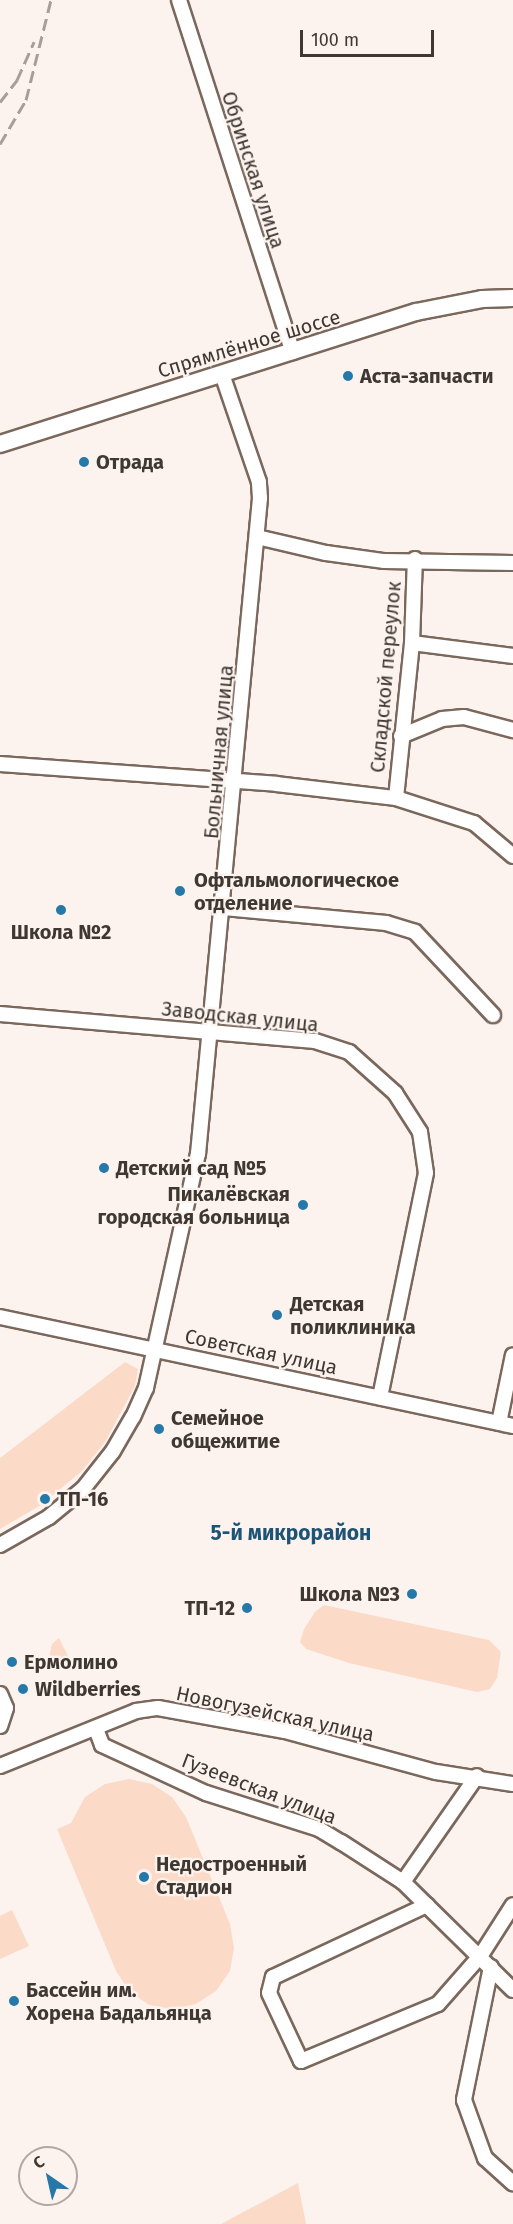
<!DOCTYPE html>
<html>
<head>
<meta charset="utf-8">
<style>
	body { margin:0 }
	#map { position:relative; width:513px; height:2224px; overflow:hidden; background:#fcf3ee; font-family:"Fira Sans",sans-serif }
	div>[style] { position:absolute }
	[style*='--x'] { left:calc(var(--x)*1px); top:calc(var(--y)*1px); width:calc(var(--w)*1px); rotate:calc(var(--a)*1deg) }
	.green>* { inset:0; background:#fcdac8 }
	.roads { filter:drop-shadow(2px 0 #7b685d) drop-shadow(-2px 0 #7b685d) drop-shadow(0 2px #7b685d) drop-shadow(0 -2px #7b685d) }
	.minor>* { height:14px; margin:-7px; padding:0 7px; transform-origin:7px; border-radius:7px; background:#fff }
	.major>* { height:16px; margin:-8px; padding:0 8px; transform-origin:8px; border-radius:8px; background:#fff }
	.rail>* { height:3px; margin-top:-1.5px; transform-origin:0; background:repeating-linear-gradient(90deg,#a69e99 0 12px,transparent 0 18px) }
	.dots>* { width:16px; height:16px; translate:-50% -50%; box-sizing:border-box; border:3px solid #fcf3ee; border-radius:50% }
	span { translate:-50% -50%; white-space:nowrap; text-align:center; line-height:1.15; -webkit-text-stroke:4.5px #fcf3ee; paint-order:stroke }
	.street-label { font-size:20px; color:#3f3732 }
	.poi-label { font-size:20px; color:#3f3732; font-weight:700 }
	.left { translate:0 -50%; text-align:left }
	.right { translate:-100% -50%; text-align:right }
	.neighbourhood-label { font-size:21px; color:#1d5476; font-weight:700 }
	.north { position:absolute; left:18px; top:2146px; width:60px; height:60px; box-sizing:border-box; background:#fcf3ee; border:2px solid #b0a8a3; border-radius:50%; rotate:326deg; font-size:16px; font-weight:700; line-height:24px; text-align:center; color:#3f3732 }
	.north::after { content:''; display:block; margin:auto; width:21px; height:27px; background:#2678a9; clip-path:polygon(50% 0,100% 100%,50% 72%,0 100%) }
	.scale { position:absolute; left:300px; top:30px; width:134px; height:27px; box-sizing:border-box; border:3px solid #3f3732; border-top:0; padding-left:8px; font-size:18px; line-height:21px; white-space:nowrap; color:#3f3732; -webkit-text-stroke:4px #fcf3ee; paint-order:stroke }
</style>
</head>
<body>
<div id="map">
	<div class="green">
		<div style="clip-path:polygon(125px 1362px,138px 1369px,135px 1386px,105px 1442px,82px 1471px,41px 1505px,0 1529px,0 1458px)"></div>
		<div style="clip-path:polygon(324px 1605px,489px 1640px,501px 1652px,497px 1678px,490px 1689px,477px 1692px,349px 1663px,306px 1649px,300px 1642px,304px 1629px,315px 1612px)"></div>
		<div style="clip-path:polygon(59px 1638px,68px 1656px,55px 1663px,50px 1654px,52px 1644px)"></div>
		<div style="clip-path:polygon(129px 1779px,152px 1784px,172px 1797px,186px 1817px,230px 1924px,234px 1948px,230px 1971px,216px 1991px,196px 2004px,173px 2009px,149px 2005px,129px 1991px,116px 1971px,57px 1829px,71px 1823px,85px 1797px,105px 1784px)"></div>
		<div style="clip-path:polygon(12px 1910px,29px 1946px,0 1959px,0 1916px)"></div>
		<div style="clip-path:polygon(298px 2183px,306px 2224px,221px 2224px)"></div>
	</div>
	<div class="roads">
		<div class="minor">
			<div style="--x:179;--y:0;--w:370;--a:72.1"></div>
			<div style="--x:257;--y:537;--w:71;--a:13.1"></div>
			<div style="--x:326;--y:553;--w:59;--a:7.9"></div>
			<div style="--x:384;--y:561;--w:129;--a:0.9"></div>
			<div style="--x:412;--y:643;--w:102;--a:7.3"></div>
			<div style="--x:401;--y:736;--w:44;--a:-22.5"></div>
			<div style="--x:442;--y:719;--w:22;--a:-5"></div>
			<div style="--x:464;--y:717;--w:51;--a:14.9"></div>
			<div style="--x:0;--y:764;--w:277;--a:4.1"></div>
			<div style="--x:276;--y:784;--w:121;--a:6.7"></div>
			<div style="--x:396;--y:798;--w:82;--a:17.8"></div>
			<div style="--x:474;--y:823;--w:51;--a:40.2"></div>
			<div style="--x:396;--y:798;--w:156;--a:-84.1"></div>
			<div style="--x:412;--y:643;--w:84;--a:-88"></div>
			<div style="--x:224;--y:908;--w:163;--a:5.3"></div>
			<div style="--x:386;--y:923;--w:30;--a:17"></div>
			<div style="--x:415;--y:932;--w:114;--a:46.8"></div>
			<div style="--x:0;--y:1014;--w:316;--a:4.9"></div>
			<div style="--x:315;--y:1041;--w:36;--a:18"></div>
			<div style="--x:349;--y:1052;--w:62;--a:41.7"></div>
			<div style="--x:395;--y:1093;--w:46;--a:57.3"></div>
			<div style="--x:420;--y:1132;--w:41;--a:81.7"></div>
			<div style="--x:426;--y:1173;--w:229;--a:101.6"></div>
			<div style="--x:0;--y:1317;--w:524;--a:12"></div>
			<div style="--x:499;--y:1423;--w:69;--a:-78.4"></div>
			<div style="--x:0;--y:1545;--w:56;--a:-29.7"></div>
			<div style="--x:49;--y:1517;--w:44;--a:-39.5"></div>
			<div style="--x:83;--y:1489;--w:48;--a:-51.7"></div>
			<div style="--x:113;--y:1451;--w:39;--a:-60"></div>
			<div style="--x:133;--y:1417;--w:32;--a:-66"></div>
			<div style="--x:146;--y:1388;--w:240;--a:-77.5"></div>
			<div style="--x:198;--y:1154;--w:659;--a:-84.6"></div>
			<div style="--x:260;--y:498;--w:16;--a:-94"></div>
			<div style="--x:259;--y:482;--w:114;--a:-108.9"></div>
			<div style="--x:0;--y:1694;--w:15;--a:67"></div>
			<div style="--x:6;--y:1708;--w:19;--a:108"></div>
			<div style="--x:96;--y:1729;--w:17;--a:69"></div>
			<div style="--x:102;--y:1745;--w:115;--a:24.8"></div>
			<div style="--x:206;--y:1793;--w:119;--a:17.7"></div>
			<div style="--x:319;--y:1829;--w:26;--a:31"></div>
			<div style="--x:341;--y:1842;--w:74;--a:32.8"></div>
			<div style="--x:403;--y:1882;--w:154;--a:44.5"></div>
			<div style="--x:0;--y:1766;--w:147;--a:-22"></div>
			<div style="--x:136;--y:1711;--w:22;--a:-8"></div>
			<div style="--x:158;--y:1708;--w:129;--a:10.3"></div>
			<div style="--x:285;--y:1731;--w:156;--a:15.2"></div>
			<div style="--x:436;--y:1772;--w:78;--a:8.9"></div>
			<div style="--x:403;--y:1882;--w:129;--a:-55.1"></div>
			<div style="--x:427;--y:1905;--w:170;--a:154.9"></div>
			<div style="--x:273;--y:1977;--w:16;--a:104"></div>
			<div style="--x:269;--y:1993;--w:75;--a:64.8"></div>
			<div style="--x:301;--y:2061;--w:148;--a:-22.6"></div>
			<div style="--x:438;--y:2004;--w:65;--a:-48.7"></div>
			<div style="--x:481;--y:1955;--w:59;--a:-57.4"></div>
			<div style="--x:491;--y:1967;--w:136;--a:101.5"></div>
			<div style="--x:464;--y:2100;--w:62;--a:70.1"></div>
			<div style="--x:485;--y:2158;--w:38;--a:42"></div>
		</div>
		<div class="major">
			<div style="--x:0;--y:444;--w:436;--a:-17.6"></div>
			<div style="--x:416;--y:312;--w:67;--a:-11.1"></div>
			<div style="--x:482;--y:299;--w:31;--a:-2"></div>
		</div>
	</div>
	<div class="rail">
		<div style="--x:0;--y:102;--w:28;--a:-52"></div>
		<div style="--x:17;--y:80;--w:42;--a:-65.9"></div>
		<div style="--x:0;--y:144;--w:51;--a:-59.4"></div>
		<div style="--x:26;--y:100;--w:103;--a:-76"></div>
	</div>
	<div class="dots">
		<div style="left:348px;top:376px;background:#2678a9"></div>
		<div style="left:84px;top:462px;background:#2678a9"></div>
		<div style="left:180px;top:891px;background:#2678a9"></div>
		<div style="left:61px;top:910px;background:#2678a9"></div>
		<div style="left:104px;top:1168px;background:#2678a9"></div>
		<div style="left:303px;top:1205px;background:#2678a9"></div>
		<div style="left:277px;top:1315px;background:#2678a9"></div>
		<div style="left:159px;top:1429px;background:#2678a9"></div>
		<div style="left:45px;top:1499px;background:#2678a9"></div>
		<div style="left:412px;top:1594px;background:#2678a9"></div>
		<div style="left:247px;top:1608px;background:#2678a9"></div>
		<div style="left:12px;top:1662px;background:#2678a9"></div>
		<div style="left:23px;top:1689px;background:#2678a9"></div>
		<div style="left:144px;top:1877px;background:#2678a9"></div>
		<div style="left:14px;top:2001px;background:#2678a9"></div>
	</div>
	<div class="street-label">
		<span style="left:253px;top:170px;rotate:72deg">Обринская улица</span>
		<span style="left:249px;top:344px;rotate:-17deg">Спрямлённое шоссе</span>
		<span style="left:386px;top:677px;rotate:-85deg">Складской переулок</span>
		<span style="left:219px;top:752px;rotate:-85deg">Больничная улица</span>
		<span style="left:240px;top:1017px;rotate:6deg">Заводская улица</span>
		<span style="left:261px;top:1352px;rotate:12deg">Советская улица</span>
		<span style="left:275px;top:1714px;rotate:12deg">Новогузейская улица</span>
		<span style="left:259px;top:1789px;rotate:21deg">Гузеевская улица</span>
	</div>
	<div class="poi-label">
		<span class="left" style="left:360px;top:376px">Аста-запчасти</span>
		<span class="left" style="left:96px;top:462px">Отрада</span>
		<span class="left" style="left:194px;top:892px">Офтальмологическое<br>отделение</span>
		<span style="left:61px;top:932px">Школа №2</span>
		<span class="left" style="left:116px;top:1168px">Детский сад №5</span>
		<span class="right" style="left:290px;top:1206px">Пикалёвская<br>городская больница</span>
		<span class="left" style="left:290px;top:1316px">Детская<br>поликлиника</span>
		<span class="left" style="left:171px;top:1430px">Семейное<br>общежитие</span>
		<span class="left" style="left:57px;top:1499px">ТП-16</span>
		<span class="right" style="left:400px;top:1594px">Школа №3</span>
		<span class="right" style="left:235px;top:1608px">ТП-12</span>
		<span class="left" style="left:24px;top:1662px">Ермолино</span>
		<span class="left" style="left:35px;top:1689px">Wildberries</span>
		<span class="left" style="left:156px;top:1876px">Недостроенный<br>Стадион</span>
		<span class="left" style="left:26px;top:2002px">Бассейн им.<br>Хорена Бадальянца</span>
	</div>
	<div class="neighbourhood-label">
		<span style="left:291px;top:1533px">5-й микрорайон</span>
	</div>
	<div class="north">С</div>
	<div class="scale">100 m</div>
</div>
</body>
</html>
